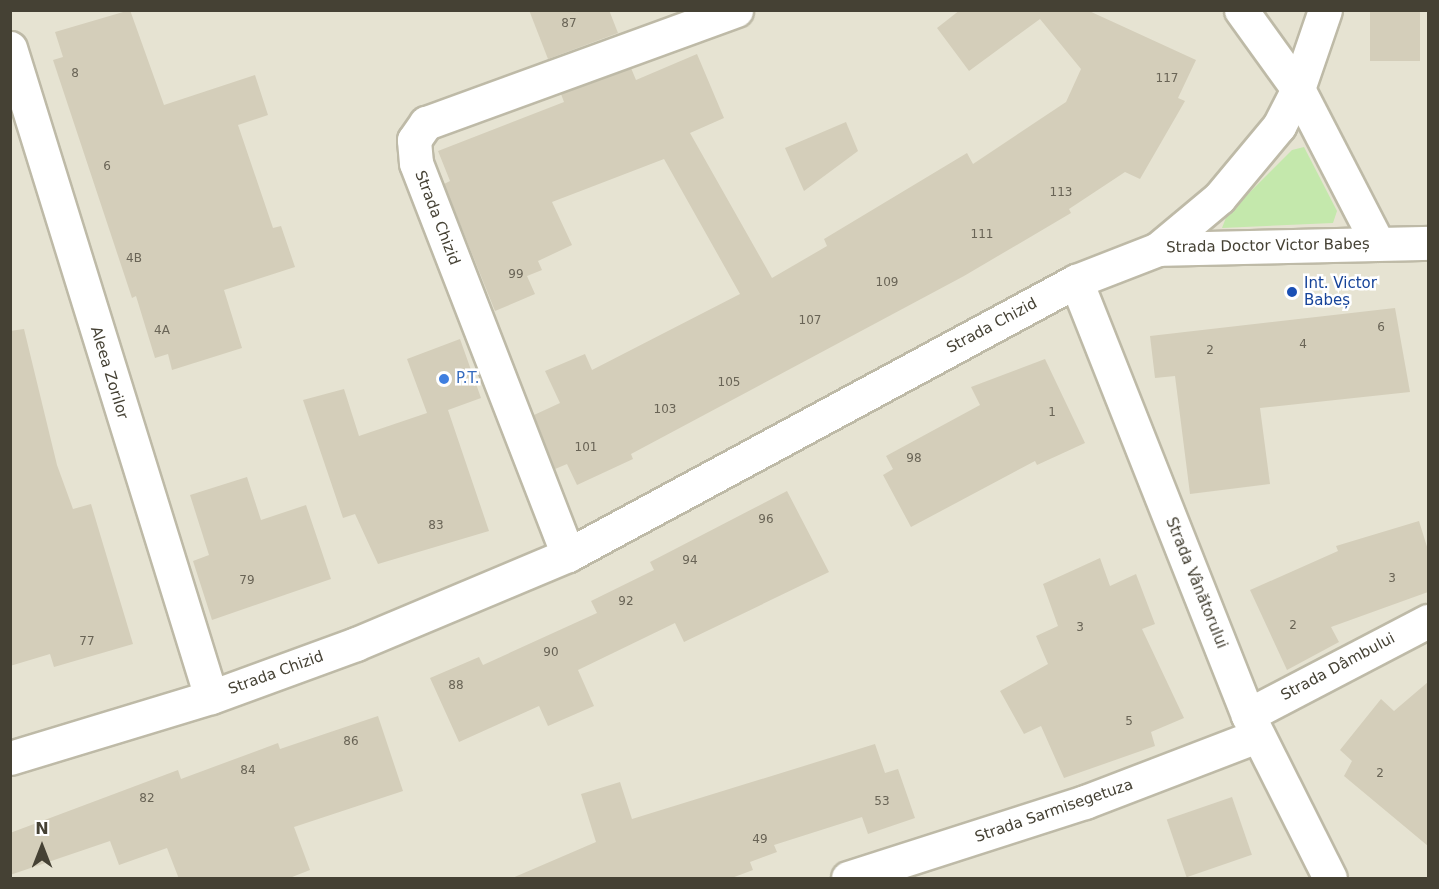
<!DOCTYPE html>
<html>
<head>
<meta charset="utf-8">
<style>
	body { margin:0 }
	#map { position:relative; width:1439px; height:889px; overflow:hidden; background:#f2f0e4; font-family:"DejaVu Sans",sans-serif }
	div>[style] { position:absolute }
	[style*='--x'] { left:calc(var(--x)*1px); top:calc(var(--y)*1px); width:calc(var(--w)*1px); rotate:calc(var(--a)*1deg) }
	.residential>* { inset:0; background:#e6e3d2; transform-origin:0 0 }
	.green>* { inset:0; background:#c4e8ac }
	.building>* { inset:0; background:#d4ceba; transform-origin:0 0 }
	.roads { filter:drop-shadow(2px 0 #bebaa7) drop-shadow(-2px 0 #bebaa7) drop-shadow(0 2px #bebaa7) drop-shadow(0 -2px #bebaa7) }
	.minor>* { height:33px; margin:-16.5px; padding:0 16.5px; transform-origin:16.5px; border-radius:16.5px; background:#fff }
	.dots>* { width:16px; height:16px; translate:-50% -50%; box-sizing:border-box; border:3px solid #fff; border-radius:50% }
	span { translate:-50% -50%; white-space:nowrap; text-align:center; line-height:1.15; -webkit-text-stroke:5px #fff; paint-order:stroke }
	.number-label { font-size:12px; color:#696456 }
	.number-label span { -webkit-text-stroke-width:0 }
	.street-label { font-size:15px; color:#454134 }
	.transit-label { font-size:15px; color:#164399 }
	.left { translate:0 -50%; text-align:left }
	.shop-label { font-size:15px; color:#366cbe }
	.frame { position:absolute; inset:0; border:12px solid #454134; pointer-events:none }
	.north { position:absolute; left:12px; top:817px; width:60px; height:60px; -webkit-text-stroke:4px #fff; paint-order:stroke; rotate:0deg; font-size:16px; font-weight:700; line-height:24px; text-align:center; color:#454134 }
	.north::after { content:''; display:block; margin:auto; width:21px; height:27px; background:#454134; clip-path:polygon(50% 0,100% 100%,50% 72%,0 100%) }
</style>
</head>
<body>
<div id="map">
	<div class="residential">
		<div style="left:11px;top:11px;width:1417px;height:867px"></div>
	</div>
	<div class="green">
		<div style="clip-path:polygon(1304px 147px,1337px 211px,1333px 223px,1222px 228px,1227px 215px,1292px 150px)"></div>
	</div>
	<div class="building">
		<div style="clip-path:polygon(130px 10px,164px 105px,255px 75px,268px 115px,238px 125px,273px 228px,281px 226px,295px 267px,224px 290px,242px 348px,172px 370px,168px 354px,155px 358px,136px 296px,132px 298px,53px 60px,63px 57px,55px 32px)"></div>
		<div style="clip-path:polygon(529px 10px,609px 10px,618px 33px,548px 59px)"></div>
		<div style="clip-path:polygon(960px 10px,1087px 10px,1196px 60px,1178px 98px,1185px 101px,1140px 179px,1125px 172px,1069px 209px,1071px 213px,964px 276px,631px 454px,633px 459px,577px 485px,567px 464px,555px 469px,534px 415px,560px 403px,545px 371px,585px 354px,592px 370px,740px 294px,664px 159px,552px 202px,572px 245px,538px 261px,542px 270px,527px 276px,535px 294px,495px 311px,444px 184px,450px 181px,438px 151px,564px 102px,561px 94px,631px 68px,636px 80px,697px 54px,724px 118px,690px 133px,772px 278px,827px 246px,824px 239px,967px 153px,973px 164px,1066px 102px,1081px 69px,1040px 19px,969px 71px,937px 28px)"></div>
		<div style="left:1370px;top:10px;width:50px;height:51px"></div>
		<div style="clip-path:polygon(846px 122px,858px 151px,804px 191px,785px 148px)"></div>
		<div style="clip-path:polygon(1395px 308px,1410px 392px,1260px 408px,1270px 484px,1190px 494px,1175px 376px,1155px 378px,1150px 336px)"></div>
		<div style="clip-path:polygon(24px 329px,57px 465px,73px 509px,91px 504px,133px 644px,54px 667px,50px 654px,10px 666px,10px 331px)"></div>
		<div style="clip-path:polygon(460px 339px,481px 398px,448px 410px,489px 531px,378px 564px,355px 514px,343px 518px,303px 400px,344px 389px,359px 436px,427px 413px,407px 359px)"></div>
		<div style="clip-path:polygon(1045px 359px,1085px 443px,1037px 465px,1035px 461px,911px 527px,883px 475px,893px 469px,886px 456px,980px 405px,971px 387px)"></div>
		<div style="clip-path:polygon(247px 477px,261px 520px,306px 505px,331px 579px,212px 620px,193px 561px,209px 555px,190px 495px)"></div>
		<div style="clip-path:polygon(787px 491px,829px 572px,684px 642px,675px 623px,578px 670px,594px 706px,548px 726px,539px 706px,459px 742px,430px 678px,479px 657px,483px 665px,597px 613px,591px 601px,654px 570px,650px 562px)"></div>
		<div style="clip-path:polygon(1419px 521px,1428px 550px,1428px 592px,1331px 627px,1339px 642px,1287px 670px,1250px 590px,1338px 551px,1336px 546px)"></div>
		<div style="clip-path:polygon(1100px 558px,1110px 586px,1136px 574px,1155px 624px,1142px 629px,1184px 718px,1151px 732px,1155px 746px,1064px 778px,1041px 726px,1024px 734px,1000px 691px,1048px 664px,1036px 636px,1058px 626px,1043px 584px)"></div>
		<div style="clip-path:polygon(1428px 682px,1428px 846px,1344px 776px,1352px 761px,1340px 750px,1381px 699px,1394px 711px)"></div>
		<div style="clip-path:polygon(378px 716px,403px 791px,294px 827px,310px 870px,287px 879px,179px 879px,167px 848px,119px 865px,110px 841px,10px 875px,10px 833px,178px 770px,181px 779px,278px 743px,280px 749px)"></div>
		<div style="clip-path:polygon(875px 744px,885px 773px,898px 769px,915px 818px,868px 834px,862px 817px,774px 845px,777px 852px,750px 862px,753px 870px,729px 879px,510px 879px,596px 842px,581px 794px,620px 782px,632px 819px)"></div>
		<div style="left:1232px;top:797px;width:61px;height:69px;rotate:71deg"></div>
	</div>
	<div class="roads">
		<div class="minor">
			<div style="--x:1241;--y:10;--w:97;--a:54.2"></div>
			<div style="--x:1298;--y:89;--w:174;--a:62.7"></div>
			<div style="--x:10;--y:48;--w:679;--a:72.79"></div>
			<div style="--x:1158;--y:249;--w:270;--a:-1.3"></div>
			<div style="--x:1076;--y:281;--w:467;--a:68.4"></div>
			<div style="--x:1248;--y:715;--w:182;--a:63.3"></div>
			<div style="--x:568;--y:555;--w:420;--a:-111.2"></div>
			<div style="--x:416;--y:163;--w:23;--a:-95"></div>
			<div style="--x:414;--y:140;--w:21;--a:-55"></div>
			<div style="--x:426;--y:123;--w:330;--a:-20"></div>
			<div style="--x:1248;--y:715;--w:203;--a:-27.6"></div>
			<div style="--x:10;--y:758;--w:210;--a:-16.9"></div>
			<div style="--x:211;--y:697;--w:154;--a:-20.1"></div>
			<div style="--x:356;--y:644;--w:230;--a:-22.8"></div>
			<div style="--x:568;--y:555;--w:577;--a:-28.34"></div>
			<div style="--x:1076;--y:281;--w:88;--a:-21.3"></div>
			<div style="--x:1158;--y:249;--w:80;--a:-39.9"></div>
			<div style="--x:1219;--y:198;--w:94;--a:-50.2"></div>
			<div style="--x:1279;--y:126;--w:42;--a:-62.8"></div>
			<div style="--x:1298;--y:89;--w:83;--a:-71.1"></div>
			<div style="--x:848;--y:878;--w:249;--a:-17.8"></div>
			<div style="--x:1085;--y:802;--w:184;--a:-21"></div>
		</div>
	</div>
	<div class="dots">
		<div style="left:1292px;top:292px;background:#1a4fb4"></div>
		<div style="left:444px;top:379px;background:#3f7fe0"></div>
	</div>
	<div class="number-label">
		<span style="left:569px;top:24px">87</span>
		<span style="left:75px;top:74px">8</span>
		<span style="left:1167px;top:79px">117</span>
		<span style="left:107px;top:167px">6</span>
		<span style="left:1061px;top:193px">113</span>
		<span style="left:982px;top:235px">111</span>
		<span style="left:134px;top:259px">4B</span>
		<span style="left:516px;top:275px">99</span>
		<span style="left:887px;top:283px">109</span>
		<span style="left:810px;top:321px">107</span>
		<span style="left:1381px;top:328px">6</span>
		<span style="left:162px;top:331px">4A</span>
		<span style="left:1303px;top:345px">4</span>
		<span style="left:1210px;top:351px">2</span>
		<span style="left:729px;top:383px">105</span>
		<span style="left:665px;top:410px">103</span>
		<span style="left:1052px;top:413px">1</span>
		<span style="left:586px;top:448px">101</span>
		<span style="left:914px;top:459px">98</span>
		<span style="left:766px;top:520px">96</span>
		<span style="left:436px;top:526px">83</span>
		<span style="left:690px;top:561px">94</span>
		<span style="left:1392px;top:579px">3</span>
		<span style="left:247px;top:581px">79</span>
		<span style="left:626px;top:602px">92</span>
		<span style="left:1293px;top:626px">2</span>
		<span style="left:1080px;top:628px">3</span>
		<span style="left:87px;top:642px">77</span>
		<span style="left:551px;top:653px">90</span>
		<span style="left:456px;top:686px">88</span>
		<span style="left:1129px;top:722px">5</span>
		<span style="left:351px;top:742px">86</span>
		<span style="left:248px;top:771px">84</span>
		<span style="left:1380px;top:774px">2</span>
		<span style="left:147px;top:799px">82</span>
		<span style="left:882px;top:802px">53</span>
		<span style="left:760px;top:840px">49</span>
	</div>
	<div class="street-label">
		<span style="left:437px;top:218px;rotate:69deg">Strada Chizid</span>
		<span style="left:1268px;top:246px;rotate:-1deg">Strada Doctor Victor Babeș</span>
		<span style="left:992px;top:326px;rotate:-28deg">Strada Chizid</span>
		<span style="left:109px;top:373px;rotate:73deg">Aleea Zorilor</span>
		<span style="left:1196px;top:583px;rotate:68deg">Strada Vânătorului</span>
		<span style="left:1338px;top:667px;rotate:-28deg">Strada Dâmbului</span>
		<span style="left:276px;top:673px;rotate:-20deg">Strada Chizid</span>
		<span style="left:1054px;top:811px;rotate:-19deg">Strada Sarmisegetuza</span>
	</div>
	<div class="transit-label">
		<span class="left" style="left:1304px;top:292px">Int. Victor<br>Babeș</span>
	</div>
	<div class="shop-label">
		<span class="left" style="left:456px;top:379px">P.T.</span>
	</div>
	<div class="frame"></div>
	<div class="north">N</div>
</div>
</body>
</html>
